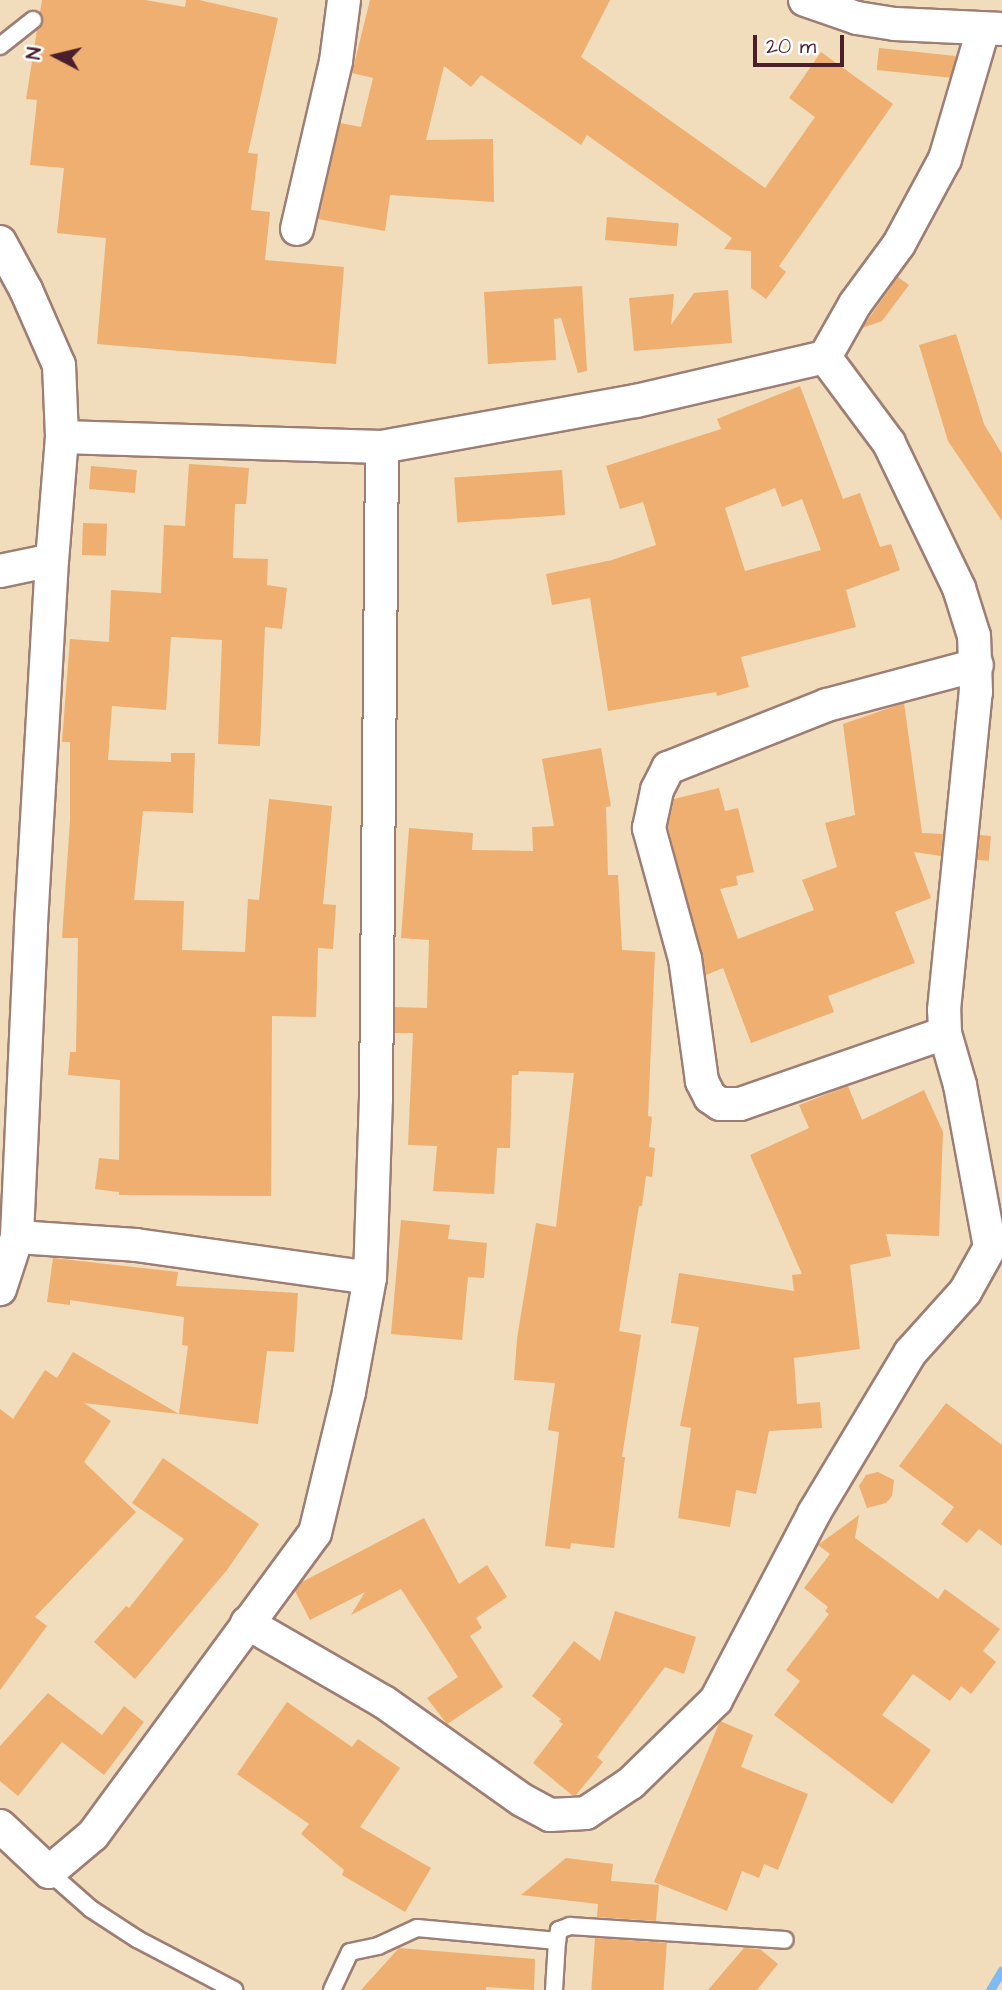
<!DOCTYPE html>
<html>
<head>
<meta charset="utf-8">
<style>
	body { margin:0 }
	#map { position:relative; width:1002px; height:1990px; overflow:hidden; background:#f1dcbc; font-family:"Architects Daughter",sans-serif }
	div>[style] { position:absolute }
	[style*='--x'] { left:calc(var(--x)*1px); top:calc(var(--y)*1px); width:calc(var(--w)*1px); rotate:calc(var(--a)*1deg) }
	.stream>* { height:9px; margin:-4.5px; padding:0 4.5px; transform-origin:4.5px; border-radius:4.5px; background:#7dbbf0 }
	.building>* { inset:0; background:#eeaf70; transform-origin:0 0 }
	.roads { filter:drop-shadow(2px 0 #9e7e74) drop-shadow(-2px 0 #9e7e74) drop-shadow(0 2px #9e7e74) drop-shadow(0 -2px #9e7e74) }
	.service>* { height:16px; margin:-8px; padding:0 8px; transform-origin:8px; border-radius:8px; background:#fff }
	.minor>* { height:32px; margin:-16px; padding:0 16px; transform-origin:16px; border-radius:16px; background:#fff }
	span { translate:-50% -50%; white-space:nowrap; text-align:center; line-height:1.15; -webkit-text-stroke:5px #fff; paint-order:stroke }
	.north { position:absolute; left:21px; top:21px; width:70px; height:70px; -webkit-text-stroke:5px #fff; paint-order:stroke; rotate:277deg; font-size:19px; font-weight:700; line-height:28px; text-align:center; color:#4a1f2b }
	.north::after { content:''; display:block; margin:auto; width:24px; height:32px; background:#4a1f2b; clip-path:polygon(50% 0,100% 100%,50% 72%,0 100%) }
	.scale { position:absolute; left:753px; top:35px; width:91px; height:32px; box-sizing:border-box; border:4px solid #4a1f2b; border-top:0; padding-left:9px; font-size:21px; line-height:24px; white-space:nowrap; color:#4a1f2b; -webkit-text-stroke:5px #fff; paint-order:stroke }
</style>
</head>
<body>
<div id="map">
	<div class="stream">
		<div style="--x:990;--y:1990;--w:23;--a:-59"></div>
	</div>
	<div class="building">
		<div style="clip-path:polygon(42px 0,145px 0,185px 7px,186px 0,199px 0,278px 18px,248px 153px,258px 154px,251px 210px,270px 212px,265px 260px,344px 267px,336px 364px,97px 344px,106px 238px,57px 233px,64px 168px,30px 165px,37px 100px,26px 99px,37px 30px,43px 23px,40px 12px)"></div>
		<div style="clip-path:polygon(370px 0,610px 0,581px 57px,765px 188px,815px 117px,789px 98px,821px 52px,893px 104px,779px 266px,786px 272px,766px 299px,751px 288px,751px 251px,724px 249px,732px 238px,587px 135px,581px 145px,481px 75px,471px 87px,444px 66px,426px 140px,493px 139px,494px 202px,390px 195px,385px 231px,318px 219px,340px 123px,361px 127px,373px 78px,352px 73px)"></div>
		<div style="left:879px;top:48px;width:77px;height:22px;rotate:6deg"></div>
		<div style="left:607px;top:217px;width:72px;height:23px;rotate:5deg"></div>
		<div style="clip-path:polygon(898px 277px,909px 285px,882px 321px,862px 328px)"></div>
		<div style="clip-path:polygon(582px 286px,587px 371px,578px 373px,561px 318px,554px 319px,556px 360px,488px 364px,484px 292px)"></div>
		<div style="clip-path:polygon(728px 290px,732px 343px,634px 351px,629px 298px,674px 294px,671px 325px,694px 293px)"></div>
		<div style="clip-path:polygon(956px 334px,984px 424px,1002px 454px,1002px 521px,948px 441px,919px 345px)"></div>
		<div style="clip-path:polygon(evenodd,800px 386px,843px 499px,860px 493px,880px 547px,891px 544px,900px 570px,846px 590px,856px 627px,741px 657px,749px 687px,717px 696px,716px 692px,608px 711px,590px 598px,552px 605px,546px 574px,612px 560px,656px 545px,643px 502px,620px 509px,606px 466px,721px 429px,717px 419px,800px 386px,775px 488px,782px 507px,802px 499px,821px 550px,745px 571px,725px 508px,775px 488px)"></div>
		<div style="clip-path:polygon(189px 464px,249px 468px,246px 504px,235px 504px,233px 558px,268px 559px,267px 585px,287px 588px,282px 629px,265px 627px,260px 746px,218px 744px,222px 640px,171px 637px,166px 710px,112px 706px,108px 760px,171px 762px,171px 753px,195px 753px,193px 813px,143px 811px,134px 900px,184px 901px,182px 950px,245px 952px,248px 899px,259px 900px,269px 799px,332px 806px,323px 904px,336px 905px,333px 949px,318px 948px,316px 1017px,272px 1016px,271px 1196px,119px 1195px,119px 1192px,95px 1189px,99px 1158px,119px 1160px,120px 1080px,68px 1075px,70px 1052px,76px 1052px,78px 938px,62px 938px,70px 820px,70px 742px,62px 742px,70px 639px,109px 642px,111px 590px,161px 593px,164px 525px,185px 526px)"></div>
		<div style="left:91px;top:466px;width:46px;height:23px;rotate:5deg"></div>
		<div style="left:562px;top:470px;width:45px;height:108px;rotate:86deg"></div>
		<div style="left:83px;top:523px;width:24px;height:32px;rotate:2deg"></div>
		<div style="clip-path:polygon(904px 703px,922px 833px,943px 834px,941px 856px,914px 852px,931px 898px,895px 912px,915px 963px,828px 996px,834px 1012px,751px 1043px,723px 968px,706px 975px,668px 827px,674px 799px,719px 788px,725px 811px,738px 808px,754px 872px,736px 876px,738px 885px,720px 889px,738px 939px,814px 910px,802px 880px,837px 867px,825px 823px,855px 815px,843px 724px)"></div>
		<div style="clip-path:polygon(601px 748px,611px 806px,606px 807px,608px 875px,618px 875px,622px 950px,655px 952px,648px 1116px,652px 1117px,649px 1147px,655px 1148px,652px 1177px,646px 1176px,642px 1206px,639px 1206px,619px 1331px,641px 1335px,622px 1457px,625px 1457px,614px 1548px,571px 1543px,570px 1549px,545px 1546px,559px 1432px,548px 1430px,555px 1383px,514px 1380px,517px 1339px,536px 1223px,556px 1227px,574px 1073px,519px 1071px,518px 1075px,512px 1075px,510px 1148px,497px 1148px,494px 1194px,433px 1191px,437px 1146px,408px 1145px,413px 1033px,395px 1033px,395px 1007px,427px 1008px,429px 940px,401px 938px,409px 828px,473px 833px,472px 850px,533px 851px,532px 827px,554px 826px,542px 759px)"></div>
		<div style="left:980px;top:835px;width:11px;height:25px;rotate:5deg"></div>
		<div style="clip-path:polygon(848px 1086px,862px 1120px,924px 1090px,943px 1132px,939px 1236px,886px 1234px,891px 1256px,850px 1265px,860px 1349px,794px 1358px,797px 1404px,820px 1402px,822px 1428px,769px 1431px,756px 1494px,736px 1490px,730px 1527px,678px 1518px,691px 1428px,680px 1426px,699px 1327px,671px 1323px,679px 1273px,794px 1291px,792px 1275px,802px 1274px,750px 1155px,809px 1128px,799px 1105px)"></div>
		<div style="clip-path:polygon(401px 1220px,450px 1225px,448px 1239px,487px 1243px,484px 1278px,468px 1277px,462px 1340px,391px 1334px)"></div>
		<div style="clip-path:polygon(53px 1258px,178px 1272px,176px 1286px,298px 1293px,294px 1352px,267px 1351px,258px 1424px,179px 1414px,188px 1346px,182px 1345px,184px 1317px,70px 1300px,70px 1305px,47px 1302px)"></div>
		<div style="clip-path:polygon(73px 1352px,179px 1414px,84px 1403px,111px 1421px,84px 1462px,136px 1512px,35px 1617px,47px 1626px,0 1690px,0 1409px,13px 1419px,45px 1370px,57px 1378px)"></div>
		<div style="clip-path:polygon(946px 1403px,1002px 1445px,1002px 1546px,979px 1529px,967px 1543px,941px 1524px,954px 1507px,899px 1466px)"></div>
		<div style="clip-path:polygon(163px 1458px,259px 1524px,227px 1570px,135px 1679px,94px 1642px,126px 1606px,129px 1608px,184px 1539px,132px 1503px)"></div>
		<div style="clip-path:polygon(878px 1472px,894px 1480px,892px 1496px,886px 1503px,867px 1508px,859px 1486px,866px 1475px)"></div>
		<div style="clip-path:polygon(859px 1515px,855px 1538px,938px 1599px,945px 1589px,1000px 1629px,983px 1651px,996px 1662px,971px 1694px,961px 1686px,950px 1701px,913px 1674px,882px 1715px,931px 1750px,892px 1804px,774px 1715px,800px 1681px,786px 1670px,829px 1614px,825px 1611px,828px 1607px,804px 1588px,830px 1554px,818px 1545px)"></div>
		<div style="clip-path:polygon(424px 1518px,459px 1584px,487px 1565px,507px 1597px,476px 1618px,482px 1628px,470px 1636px,503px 1687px,447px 1724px,427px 1698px,458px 1677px,401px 1589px,351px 1615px,365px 1592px,310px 1620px,295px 1591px,302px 1582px)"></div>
		<div style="clip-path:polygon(615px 1611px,696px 1637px,684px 1674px,665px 1667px,597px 1757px,603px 1762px,576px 1795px,572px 1795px,533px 1763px,563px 1724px,559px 1721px,561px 1719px,532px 1696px,574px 1641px,600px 1661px)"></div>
		<div style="clip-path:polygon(48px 1693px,102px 1735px,124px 1706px,144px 1722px,104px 1775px,62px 1742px,18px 1796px,0 1781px,0 1746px)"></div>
		<div style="clip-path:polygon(287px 1702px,352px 1747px,358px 1739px,400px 1768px,360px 1827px,431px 1868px,405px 1912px,342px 1875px,344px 1870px,301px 1834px,309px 1824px,237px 1774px)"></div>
		<div style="clip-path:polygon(720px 1721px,753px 1735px,741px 1767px,808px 1794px,778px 1870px,764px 1864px,759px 1878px,742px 1871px,727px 1911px,654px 1882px)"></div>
		<div style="clip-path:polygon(566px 1858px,613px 1864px,611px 1881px,659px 1885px,656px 1921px,597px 1917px,598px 1904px,521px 1895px)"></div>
		<div style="left:595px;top:1938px;width:72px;height:52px;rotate:4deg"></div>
		<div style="clip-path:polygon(399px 1948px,535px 1959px,534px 1990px,486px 1987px,486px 1990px,361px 1990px)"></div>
		<div style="clip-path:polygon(744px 1948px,760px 1949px,778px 1964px,757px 1990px,708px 1990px)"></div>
	</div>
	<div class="roads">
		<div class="service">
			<div style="--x:0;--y:46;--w:42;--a:-38.2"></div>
			<div style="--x:49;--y:1872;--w:56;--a:41.4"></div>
			<div style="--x:91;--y:1909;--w:55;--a:33.1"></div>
			<div style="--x:137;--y:1939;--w:110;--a:27.7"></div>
			<div style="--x:332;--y:1990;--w:42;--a:-64.7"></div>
			<div style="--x:350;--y:1952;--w:29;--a:-12"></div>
			<div style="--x:378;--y:1946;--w:43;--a:-24.8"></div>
			<div style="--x:417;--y:1928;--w:141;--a:5.3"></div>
			<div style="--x:557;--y:1941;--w:11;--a:-80"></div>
			<div style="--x:559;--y:1930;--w:12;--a:-20"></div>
			<div style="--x:570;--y:1926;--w:215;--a:3.7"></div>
			<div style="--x:554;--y:1990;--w:49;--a:-86.5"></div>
		</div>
		<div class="minor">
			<div style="--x:805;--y:0;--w:55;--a:19.1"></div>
			<div style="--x:857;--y:18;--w:38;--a:9"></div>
			<div style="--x:895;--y:24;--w:107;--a:2.7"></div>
			<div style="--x:297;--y:229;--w:172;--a:-76.9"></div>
			<div style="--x:336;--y:61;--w:62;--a:-82.5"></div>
			<div style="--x:0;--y:242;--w:55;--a:61.6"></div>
			<div style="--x:26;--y:290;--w:82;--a:66.3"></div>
			<div style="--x:59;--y:365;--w:72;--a:87.6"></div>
			<div style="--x:62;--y:437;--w:123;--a:94.6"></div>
			<div style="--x:52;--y:560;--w:368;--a:93.3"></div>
			<div style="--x:31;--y:927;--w:310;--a:92.6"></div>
			<div style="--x:17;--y:1237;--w:55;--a:108.1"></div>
			<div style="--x:62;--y:437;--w:320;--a:1.8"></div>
			<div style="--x:382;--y:447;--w:258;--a:-10.3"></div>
			<div style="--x:636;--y:401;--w:194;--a:-13.1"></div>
			<div style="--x:825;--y:357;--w:61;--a:-60.5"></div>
			<div style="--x:855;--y:304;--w:74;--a:-53.7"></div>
			<div style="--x:899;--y:244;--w:97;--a:-61.6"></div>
			<div style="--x:945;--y:159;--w:134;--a:-73.6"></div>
			<div style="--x:0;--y:571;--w:53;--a:-11.9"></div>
			<div style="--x:945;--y:1033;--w:217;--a:160.9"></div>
			<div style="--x:740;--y:1104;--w:20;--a:180"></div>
			<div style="--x:720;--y:1104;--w:12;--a:-145"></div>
			<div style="--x:710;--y:1097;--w:18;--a:-117"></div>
			<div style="--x:702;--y:1081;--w:123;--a:-97.9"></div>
			<div style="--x:685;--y:959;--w:136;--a:-105.4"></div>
			<div style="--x:649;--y:828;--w:39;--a:-78"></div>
			<div style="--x:657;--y:790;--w:25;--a:-63"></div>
			<div style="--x:668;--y:768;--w:171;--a:-21.6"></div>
			<div style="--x:827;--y:705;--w:155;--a:-14.9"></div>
			<div style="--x:17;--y:1237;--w:119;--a:3.8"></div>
			<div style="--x:136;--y:1245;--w:236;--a:8"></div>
			<div style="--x:247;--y:1623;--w:158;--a:30"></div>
			<div style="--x:384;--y:1702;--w:169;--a:35.4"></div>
			<div style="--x:522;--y:1800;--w:32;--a:28"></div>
			<div style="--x:550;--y:1815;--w:36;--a:-3"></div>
			<div style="--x:586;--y:1813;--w:54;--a:-33.7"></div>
			<div style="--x:631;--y:1783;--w:119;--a:-44.3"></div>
			<div style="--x:716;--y:1700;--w:211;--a:-62.3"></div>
			<div style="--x:814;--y:1513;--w:187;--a:-59"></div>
			<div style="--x:910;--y:1353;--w:82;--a:-48"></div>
			<div style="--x:965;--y:1292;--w:51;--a:-60.9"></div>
			<div style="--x:990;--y:1247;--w:165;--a:-100.5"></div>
			<div style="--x:960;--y:1085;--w:54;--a:-106.1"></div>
			<div style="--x:945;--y:1033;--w:23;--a:-92"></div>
			<div style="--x:944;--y:1010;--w:320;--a:-84.3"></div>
			<div style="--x:976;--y:692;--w:56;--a:-92"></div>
			<div style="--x:974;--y:636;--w:50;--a:-107.4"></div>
			<div style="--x:959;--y:588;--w:161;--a:-115.8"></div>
			<div style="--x:889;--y:443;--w:107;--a:-126.7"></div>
			<div style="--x:0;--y:1826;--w:67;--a:43.2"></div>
			<div style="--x:49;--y:1872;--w:57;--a:-40.1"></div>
			<div style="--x:93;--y:1835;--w:375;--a:-53.7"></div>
			<div style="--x:315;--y:1533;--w:145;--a:-76.4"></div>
			<div style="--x:349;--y:1392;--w:116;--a:-79.6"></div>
			<div style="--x:370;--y:1278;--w:179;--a:-88.1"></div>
			<div style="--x:376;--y:1099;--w:652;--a:-89.47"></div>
		</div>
	</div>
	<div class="north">N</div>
	<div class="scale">20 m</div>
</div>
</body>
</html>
